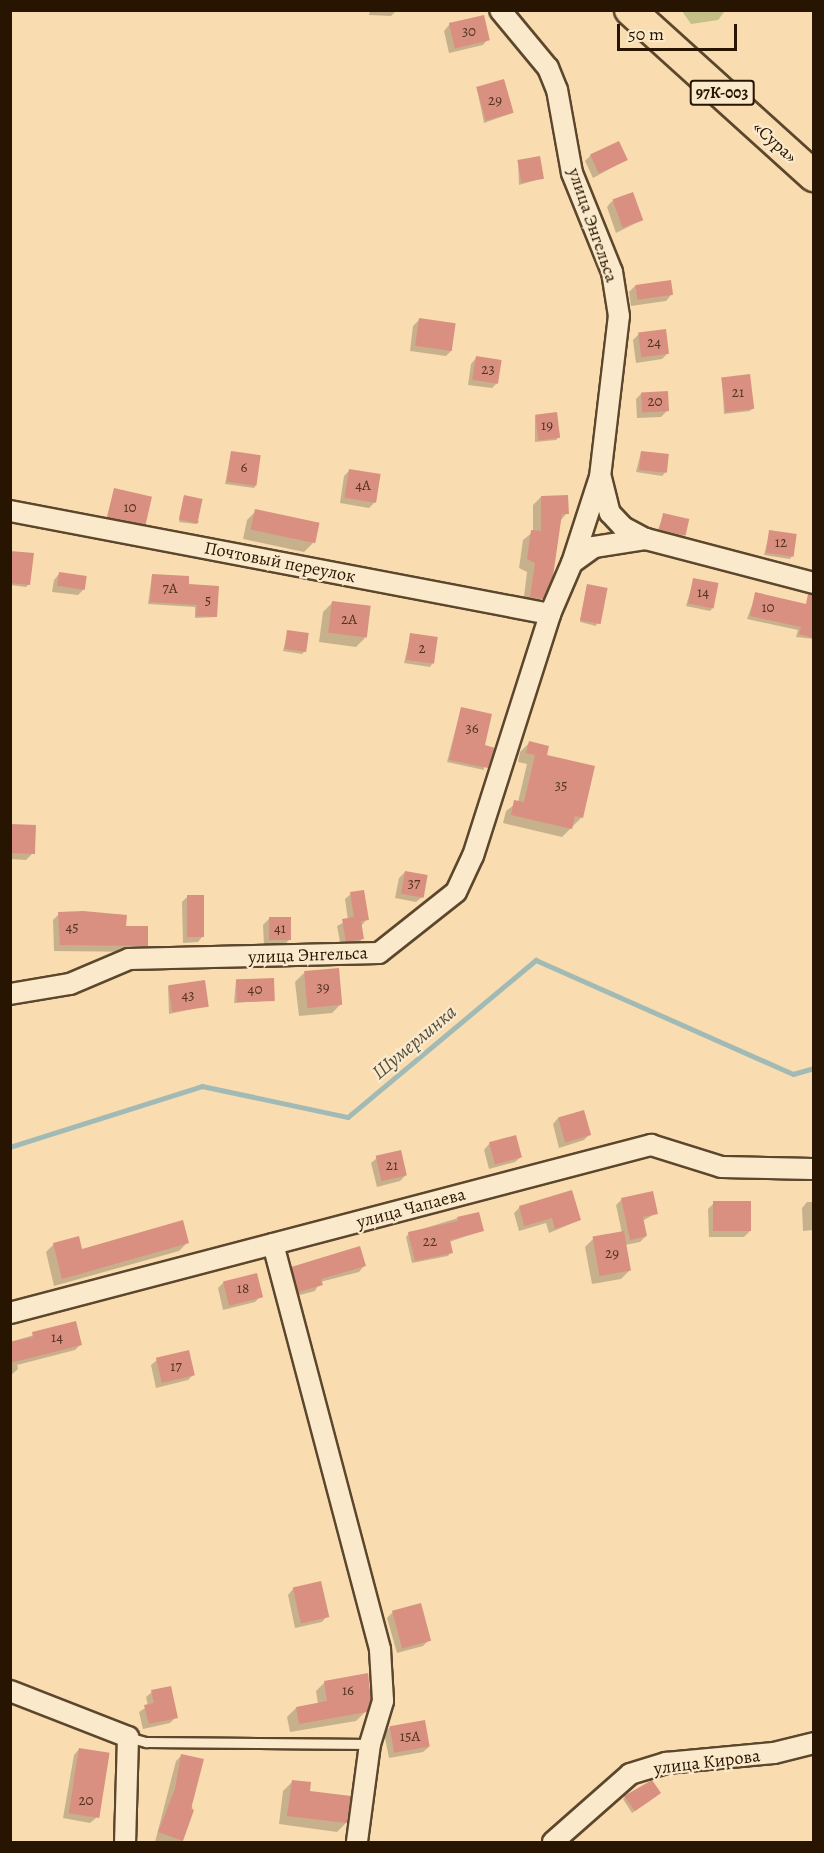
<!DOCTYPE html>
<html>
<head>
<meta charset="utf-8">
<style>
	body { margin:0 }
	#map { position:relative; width:824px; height:1853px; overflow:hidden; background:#f9ddb0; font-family:Alegreya,serif }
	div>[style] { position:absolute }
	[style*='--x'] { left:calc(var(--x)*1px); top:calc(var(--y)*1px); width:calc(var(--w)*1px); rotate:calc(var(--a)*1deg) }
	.green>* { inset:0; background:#c3bf87 }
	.shadow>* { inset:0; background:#0003 }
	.stream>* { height:4.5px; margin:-2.25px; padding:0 2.25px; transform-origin:2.25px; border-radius:2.25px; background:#a1bab5 }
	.building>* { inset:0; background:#d99081; transform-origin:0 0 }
	.roads { filter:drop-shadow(2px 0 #5c472d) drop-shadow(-2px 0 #5c472d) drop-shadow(0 2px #5c472d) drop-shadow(0 -2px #5c472d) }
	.service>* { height:9px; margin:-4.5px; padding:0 4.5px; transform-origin:4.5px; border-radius:4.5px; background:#fbe9cc }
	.minor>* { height:20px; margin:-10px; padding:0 10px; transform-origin:10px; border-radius:10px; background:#fbe9cc }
	.primary>* { height:30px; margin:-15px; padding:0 15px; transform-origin:15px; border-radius:15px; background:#f9ddb0 }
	span { translate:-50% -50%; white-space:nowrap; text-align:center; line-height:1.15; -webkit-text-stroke:4.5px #fbe9cc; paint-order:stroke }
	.number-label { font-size:15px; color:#543421 }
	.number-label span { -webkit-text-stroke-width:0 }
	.shield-label span { padding:2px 4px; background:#fbe9cc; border:2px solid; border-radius:4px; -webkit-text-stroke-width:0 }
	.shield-label { font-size:16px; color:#271501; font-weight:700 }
	.street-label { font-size:18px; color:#271501 }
	.water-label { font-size:20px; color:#524f40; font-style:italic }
	.frame { position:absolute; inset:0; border:12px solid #271501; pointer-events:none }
	.scale { position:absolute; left:617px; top:24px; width:120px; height:27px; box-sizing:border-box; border:3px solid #271501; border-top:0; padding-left:8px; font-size:18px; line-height:21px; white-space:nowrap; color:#271501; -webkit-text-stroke:4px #fbe9cc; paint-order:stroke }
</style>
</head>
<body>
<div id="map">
	<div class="green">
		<div style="clip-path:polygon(682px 11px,725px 11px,718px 20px,691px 24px)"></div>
	</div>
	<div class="shadow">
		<div style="clip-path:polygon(370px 10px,397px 10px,391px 16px,369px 15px)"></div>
		<div style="clip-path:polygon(483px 17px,488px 39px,483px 45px,449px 53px,444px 31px,449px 25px)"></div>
		<div style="clip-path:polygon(477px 89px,512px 113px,484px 123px)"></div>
		<div style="clip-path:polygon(591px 155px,626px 160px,593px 178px,585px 161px)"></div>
		<div style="clip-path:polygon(518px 161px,543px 178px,519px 185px)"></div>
		<div style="clip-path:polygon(612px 201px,642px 220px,616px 233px,607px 207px)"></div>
		<div style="clip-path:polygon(635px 286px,671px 295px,666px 301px,631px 306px,629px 292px)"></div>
		<div style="clip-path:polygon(419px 320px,452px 350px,446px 356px,410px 351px,413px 326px)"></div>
		<div style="clip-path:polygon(639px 334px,668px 353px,662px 359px,636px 363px,633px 340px)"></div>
		<div style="clip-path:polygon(476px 358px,498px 382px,492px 388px,468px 385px,471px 364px)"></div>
		<div style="clip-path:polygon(722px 380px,753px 408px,750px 411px,724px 414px)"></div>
		<div style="clip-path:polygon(642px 393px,667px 411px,661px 417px,637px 418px,636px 399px)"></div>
		<div style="clip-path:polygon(535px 416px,558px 438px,556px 440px,535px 442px)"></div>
		<div style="clip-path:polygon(231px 452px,256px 485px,254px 488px,225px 484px)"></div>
		<div style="clip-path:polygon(641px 452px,665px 473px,662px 476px,636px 472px)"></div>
		<div style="clip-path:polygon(350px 470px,375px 502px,369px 508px,340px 503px,344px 476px)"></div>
		<div style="clip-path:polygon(114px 490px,145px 524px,142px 527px,106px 520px)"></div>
		<div style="clip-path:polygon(184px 496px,199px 522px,196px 524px,179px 522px)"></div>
		<div style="clip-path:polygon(541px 497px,567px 513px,560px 521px,542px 598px,534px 607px,523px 605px,527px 572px,519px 568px,523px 540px,533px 532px,533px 505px)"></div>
		<div style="clip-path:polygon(256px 511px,313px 543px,304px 552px,243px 539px,247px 520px)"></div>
		<div style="clip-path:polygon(664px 514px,683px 536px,680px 538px,657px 532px)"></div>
		<div style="clip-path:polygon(770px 531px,792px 556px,790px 559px,764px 555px)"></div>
		<div style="clip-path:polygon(10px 552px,28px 585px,26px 587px,10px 585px)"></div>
		<div style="clip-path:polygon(59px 574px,84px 589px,78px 595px,52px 592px,54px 580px)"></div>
		<div style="clip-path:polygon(152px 575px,187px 586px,216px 617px,195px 618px,195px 607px,148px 604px)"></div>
		<div style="clip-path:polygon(694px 579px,712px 609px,710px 611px,686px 606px)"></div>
		<div style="clip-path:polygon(587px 585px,606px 589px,596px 626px,580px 622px)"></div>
		<div style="clip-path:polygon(756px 594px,814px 607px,814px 639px,796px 637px,798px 630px,747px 619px)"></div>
		<div style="clip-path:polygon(332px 603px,365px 638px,356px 647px,319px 642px,323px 612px)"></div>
		<div style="clip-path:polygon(288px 631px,305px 651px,302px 654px,283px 651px)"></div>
		<div style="clip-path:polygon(411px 634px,432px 664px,430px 667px,404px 663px)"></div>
		<div style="clip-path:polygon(461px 708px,484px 747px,484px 770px,447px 762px)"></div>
		<div style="clip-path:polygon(529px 743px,545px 756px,581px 818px,562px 837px,503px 823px,506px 811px,518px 802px,527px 764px,518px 762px,520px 752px)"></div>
		<div style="clip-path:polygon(10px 825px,32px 854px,26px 860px,10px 859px)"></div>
		<div style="clip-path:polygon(405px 872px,422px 897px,416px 902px,395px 898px,399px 878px)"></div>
		<div style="clip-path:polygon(351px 894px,367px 919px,361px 926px,363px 938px,357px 944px,341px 947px,337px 926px,348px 920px,345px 899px)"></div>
		<div style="clip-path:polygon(188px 896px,203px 936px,198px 942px,183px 943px,182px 902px)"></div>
		<div style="clip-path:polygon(59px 914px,125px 927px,146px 945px,140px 952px,54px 951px,53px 920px)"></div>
		<div style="clip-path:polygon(269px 919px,290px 939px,284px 945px,264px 945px,263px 925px)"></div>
		<div style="clip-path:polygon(304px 973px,341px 1004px,332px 1013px,299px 1016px,295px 982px)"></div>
		<div style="clip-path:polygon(236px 980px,273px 1000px,234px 1003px)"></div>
		<div style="clip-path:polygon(168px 986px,207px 1006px,169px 1014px)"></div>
		<div style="clip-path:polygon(558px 1118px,589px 1135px,584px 1140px,559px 1148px,553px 1124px)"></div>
		<div style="clip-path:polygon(489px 1144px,521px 1157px,515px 1162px,489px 1169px,484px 1150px)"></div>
		<div style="clip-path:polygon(377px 1158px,406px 1175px,400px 1181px,377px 1187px,371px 1163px)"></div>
		<div style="clip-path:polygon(622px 1199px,657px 1213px,642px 1221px,646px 1236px,640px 1242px,625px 1245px,630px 1270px,621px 1279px,592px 1284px,585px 1247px,594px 1238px,622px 1233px,616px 1205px)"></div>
		<div style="clip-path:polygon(807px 1202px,814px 1202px,814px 1230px,803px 1231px,802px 1208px)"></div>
		<div style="clip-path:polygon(714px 1203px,750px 1231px,744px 1237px,709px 1237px,708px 1209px)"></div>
		<div style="clip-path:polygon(520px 1207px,580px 1220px,549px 1233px,546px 1223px,519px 1231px,514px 1213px)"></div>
		<div style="clip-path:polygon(458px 1218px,482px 1231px,449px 1242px,451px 1252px,448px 1256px,412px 1263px,406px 1237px,409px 1233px)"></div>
		<div style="clip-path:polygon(187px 1243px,179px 1251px,54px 1286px,46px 1252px,54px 1244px,81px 1251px)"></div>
		<div style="clip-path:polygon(364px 1266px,359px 1272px,320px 1282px,315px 1291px,292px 1297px,286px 1274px,292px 1268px)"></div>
		<div style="clip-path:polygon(256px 1275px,261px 1296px,255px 1302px,223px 1310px,218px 1288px,223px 1283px)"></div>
		<div style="clip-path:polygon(75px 1323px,80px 1345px,75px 1350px,17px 1365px,18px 1369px,10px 1376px,10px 1342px)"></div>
		<div style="clip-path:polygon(157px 1360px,194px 1374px,188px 1380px,156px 1388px,151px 1365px)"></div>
		<div style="clip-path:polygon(293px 1589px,327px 1616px,322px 1622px,295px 1628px,288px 1595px)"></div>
		<div style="clip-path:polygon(393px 1612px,429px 1640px,423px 1646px,397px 1653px,387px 1618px)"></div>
		<div style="clip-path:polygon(325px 1682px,366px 1711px,356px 1721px,290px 1732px,287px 1717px,296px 1708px,318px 1704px,316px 1691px)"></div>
		<div style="clip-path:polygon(152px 1692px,176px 1717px,170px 1723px,143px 1729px,139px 1712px,148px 1706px,146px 1697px)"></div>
		<div style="clip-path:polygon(390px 1727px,429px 1747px,423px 1752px,389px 1758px,384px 1733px)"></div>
		<div style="clip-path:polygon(79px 1749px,96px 1818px,90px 1823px,63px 1818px,74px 1755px)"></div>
		<div style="clip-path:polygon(182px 1755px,193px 1811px,182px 1842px,155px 1842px,176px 1761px)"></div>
		<div style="clip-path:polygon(292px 1782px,308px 1792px,346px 1823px,337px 1832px,279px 1824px,283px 1791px)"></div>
		<div style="clip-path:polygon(657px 1796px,632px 1813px,623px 1799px,625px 1797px)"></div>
	</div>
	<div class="stream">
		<div style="--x:10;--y:1147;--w:201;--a:-17.6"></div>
		<div style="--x:202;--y:1086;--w:149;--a:12"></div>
		<div style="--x:348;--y:1117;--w:245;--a:-39.9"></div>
		<div style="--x:536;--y:960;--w:281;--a:23.9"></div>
		<div style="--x:793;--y:1074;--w:22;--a:-16"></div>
	</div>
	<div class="building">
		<div style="left:484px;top:15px;width:26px;height:36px;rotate:77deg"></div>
		<div style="left:504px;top:79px;width:35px;height:29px;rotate:74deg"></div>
		<div style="left:619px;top:141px;width:21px;height:32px;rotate:65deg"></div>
		<div style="left:540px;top:156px;width:23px;height:23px;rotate:80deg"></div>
		<div style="left:633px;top:192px;width:30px;height:22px;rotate:70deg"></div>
		<div style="left:671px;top:280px;width:15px;height:36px;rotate:82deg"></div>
		<div style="left:419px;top:318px;width:37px;height:28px;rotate:8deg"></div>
		<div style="left:666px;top:329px;width:25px;height:28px;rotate:83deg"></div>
		<div style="left:476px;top:356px;width:26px;height:24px;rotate:9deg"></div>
		<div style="left:750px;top:374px;width:35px;height:29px;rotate:83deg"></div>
		<div style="left:668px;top:391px;width:20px;height:27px;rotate:87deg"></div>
		<div style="left:557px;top:412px;width:26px;height:22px;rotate:83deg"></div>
		<div style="left:231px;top:451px;width:30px;height:31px;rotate:8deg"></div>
		<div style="left:641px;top:451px;width:28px;height:19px;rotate:6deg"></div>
		<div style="left:349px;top:469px;width:32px;height:29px;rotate:9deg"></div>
		<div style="left:114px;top:488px;width:39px;height:30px;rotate:13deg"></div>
		<div style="left:184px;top:495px;width:19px;height:25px;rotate:12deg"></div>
		<div style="clip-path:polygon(568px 495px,569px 514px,562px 514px,553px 576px,543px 599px,530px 597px,535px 563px,527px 559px,531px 530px,541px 531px,541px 496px)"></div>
		<div style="left:255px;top:509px;width:66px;height:21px;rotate:12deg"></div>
		<div style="left:663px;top:513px;width:27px;height:17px;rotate:13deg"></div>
		<div style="left:769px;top:530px;width:28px;height:23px;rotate:8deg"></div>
		<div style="clip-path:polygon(10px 551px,34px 553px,30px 585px,10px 583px)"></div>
		<div style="left:59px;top:572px;width:28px;height:14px;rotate:8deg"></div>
		<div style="clip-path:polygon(152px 574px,189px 576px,189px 584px,219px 586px,217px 617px,196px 616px,197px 605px,150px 602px)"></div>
		<div style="left:693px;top:578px;width:26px;height:26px;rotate:11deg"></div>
		<div style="left:587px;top:584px;width:21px;height:37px;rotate:11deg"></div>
		<div style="clip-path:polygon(755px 592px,806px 604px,808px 594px,813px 595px,813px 638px,799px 634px,801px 627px,750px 616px)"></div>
		<div style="left:332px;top:601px;width:39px;height:32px;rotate:7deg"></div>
		<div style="left:287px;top:630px;width:22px;height:19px;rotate:8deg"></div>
		<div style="left:410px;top:633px;width:28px;height:27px;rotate:8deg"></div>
		<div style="clip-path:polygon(461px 707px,492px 714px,485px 745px,495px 748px,488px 768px,449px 760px)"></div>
		<div style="clip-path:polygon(529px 741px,549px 746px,547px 755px,595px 766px,583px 818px,575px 816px,572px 829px,511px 815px,514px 800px,524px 802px,535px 755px,526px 753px)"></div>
		<div style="left:10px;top:824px;width:26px;height:29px;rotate:2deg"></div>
		<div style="left:405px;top:871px;width:23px;height:23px;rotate:10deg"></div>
		<div style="clip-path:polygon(364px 890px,369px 920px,361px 921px,364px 939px,346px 942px,342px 919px,354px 917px,350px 892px)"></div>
		<div style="left:187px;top:895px;width:17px;height:42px"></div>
		<div style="clip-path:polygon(83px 911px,127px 915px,126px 926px,148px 926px,148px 946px,60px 945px,58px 912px)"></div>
		<div style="left:269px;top:917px;width:22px;height:23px"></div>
		<div style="left:339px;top:968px;width:37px;height:35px;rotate:85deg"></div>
		<div style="left:274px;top:978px;width:23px;height:38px;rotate:88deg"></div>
		<div style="left:205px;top:980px;width:27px;height:37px;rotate:82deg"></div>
		<div style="left:584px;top:1110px;width:26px;height:27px;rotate:74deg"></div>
		<div style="left:516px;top:1135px;width:23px;height:28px;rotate:75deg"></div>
		<div style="left:401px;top:1150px;width:26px;height:26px;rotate:77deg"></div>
		<div style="clip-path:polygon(572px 1190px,581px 1220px,555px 1229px,552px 1218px,524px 1226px,519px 1206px)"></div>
		<div style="clip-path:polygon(653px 1191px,658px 1214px,643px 1217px,647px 1236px,630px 1240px,621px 1198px)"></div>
		<div style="left:751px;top:1201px;width:30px;height:38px;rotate:90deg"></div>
		<div style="clip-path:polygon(479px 1212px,484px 1231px,450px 1240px,453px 1253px,415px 1261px,408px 1232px,458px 1221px,457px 1217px)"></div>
		<div style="clip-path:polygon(183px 1220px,189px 1243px,62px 1279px,53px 1243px,79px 1236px,82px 1249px)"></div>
		<div style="left:624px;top:1231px;width:40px;height:32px;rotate:80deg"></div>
		<div style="clip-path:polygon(360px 1246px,366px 1266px,321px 1279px,323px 1285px,298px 1292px,291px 1267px)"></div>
		<div style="left:257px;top:1273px;width:25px;height:35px;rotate:76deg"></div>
		<div style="clip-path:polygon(76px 1321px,82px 1345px,10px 1363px,10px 1342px,33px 1337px,32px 1332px)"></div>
		<div style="left:189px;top:1350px;width:26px;height:34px;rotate:77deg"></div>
		<div style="left:321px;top:1581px;width:37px;height:29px;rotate:77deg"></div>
		<div style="left:421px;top:1603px;width:39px;height:30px;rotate:75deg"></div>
		<div style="clip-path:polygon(368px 1673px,371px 1700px,367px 1712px,299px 1724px,296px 1707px,327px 1701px,324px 1681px)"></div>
		<div style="clip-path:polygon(171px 1686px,178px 1718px,149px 1724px,144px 1705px,154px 1703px,151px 1690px)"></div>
		<div style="left:425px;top:1720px;width:27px;height:36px;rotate:80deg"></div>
		<div style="left:79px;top:1748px;width:31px;height:66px;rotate:9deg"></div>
		<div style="clip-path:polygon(181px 1754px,204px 1759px,191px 1809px,194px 1810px,183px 1841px,158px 1832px,175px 1789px)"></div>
		<div style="clip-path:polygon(292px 1780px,311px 1782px,310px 1791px,351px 1796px,347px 1823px,287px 1816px)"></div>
		<div style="clip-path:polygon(652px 1780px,661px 1793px,635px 1811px,624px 1796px)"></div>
	</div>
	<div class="roads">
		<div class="service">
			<div style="--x:128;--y:1737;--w:19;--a:16"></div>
			<div style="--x:146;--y:1742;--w:224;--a:0.5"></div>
		</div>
		<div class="minor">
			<div style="--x:601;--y:478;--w:36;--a:76"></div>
			<div style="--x:610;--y:513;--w:19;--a:47"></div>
			<div style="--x:623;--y:527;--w:26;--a:28"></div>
			<div style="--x:10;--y:511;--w:550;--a:10.8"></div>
			<div style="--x:572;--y:563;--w:27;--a:-36"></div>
			<div style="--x:594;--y:547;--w:53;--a:-8.7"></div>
			<div style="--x:646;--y:539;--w:174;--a:14.7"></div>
			<div style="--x:10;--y:994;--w:61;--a:-9.5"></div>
			<div style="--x:70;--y:984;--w:64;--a:-23"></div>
			<div style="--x:129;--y:959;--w:250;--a:-1.4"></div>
			<div style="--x:379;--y:953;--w:98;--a:-38.4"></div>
			<div style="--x:456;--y:892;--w:40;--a:-65"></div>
			<div style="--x:473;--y:856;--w:254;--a:-72.3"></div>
			<div style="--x:550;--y:614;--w:56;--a:-66.7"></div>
			<div style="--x:572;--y:563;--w:90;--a:-72"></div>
			<div style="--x:600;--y:477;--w:162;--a:-83.3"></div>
			<div style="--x:619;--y:316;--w:45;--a:-99"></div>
			<div style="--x:612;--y:272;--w:107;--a:-112"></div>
			<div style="--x:572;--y:173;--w:84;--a:-100.2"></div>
			<div style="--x:557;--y:90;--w:24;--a:-112"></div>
			<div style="--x:548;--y:68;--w:75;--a:-129.6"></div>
			<div style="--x:273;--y:1244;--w:420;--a:75.2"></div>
			<div style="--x:380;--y:1650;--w:51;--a:86.6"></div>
			<div style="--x:383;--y:1701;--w:45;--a:106.8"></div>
			<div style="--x:370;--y:1744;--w:99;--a:97.6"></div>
			<div style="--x:10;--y:1313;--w:663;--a:-14.69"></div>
			<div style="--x:651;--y:1145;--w:73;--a:17.4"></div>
			<div style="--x:721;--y:1167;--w:93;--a:1.2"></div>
			<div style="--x:10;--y:1691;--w:127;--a:21.3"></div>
			<div style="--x:128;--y:1737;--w:105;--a:91.6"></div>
			<div style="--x:553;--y:1842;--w:103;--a:-41.4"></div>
			<div style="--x:630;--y:1774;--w:38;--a:-17"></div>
			<div style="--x:666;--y:1763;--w:108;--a:-5.3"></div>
			<div style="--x:774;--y:1753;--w:41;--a:-14"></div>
		</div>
		<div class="primary">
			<div style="--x:630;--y:10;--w:248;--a:42.1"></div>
		</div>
	</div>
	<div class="number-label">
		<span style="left:469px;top:32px">30</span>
		<span style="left:495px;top:101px">29</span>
		<span style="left:654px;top:343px">24</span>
		<span style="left:488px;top:370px">23</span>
		<span style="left:738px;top:393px">21</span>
		<span style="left:655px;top:402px">20</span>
		<span style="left:547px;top:426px">19</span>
		<span style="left:244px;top:468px">6</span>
		<span style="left:363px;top:486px">4А</span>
		<span style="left:130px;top:508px">10</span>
		<span style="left:781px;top:543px">12</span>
		<span style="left:170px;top:589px">7А</span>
		<span style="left:703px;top:593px">14</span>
		<span style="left:208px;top:601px">5</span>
		<span style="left:768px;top:608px">10</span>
		<span style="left:349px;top:620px">2А</span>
		<span style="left:422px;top:649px">2</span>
		<span style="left:472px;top:729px">36</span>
		<span style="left:561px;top:786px">35</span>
		<span style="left:414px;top:884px">37</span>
		<span style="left:72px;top:928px">45</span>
		<span style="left:280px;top:929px">41</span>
		<span style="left:323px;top:988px">39</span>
		<span style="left:255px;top:990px">40</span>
		<span style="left:188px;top:996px">43</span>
		<span style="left:392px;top:1166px">21</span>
		<span style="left:430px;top:1242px">22</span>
		<span style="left:612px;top:1254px">29</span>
		<span style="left:243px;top:1289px">18</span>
		<span style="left:57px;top:1338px">14</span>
		<span style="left:176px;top:1367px">17</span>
		<span style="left:348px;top:1691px">16</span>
		<span style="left:410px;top:1737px">15А</span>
		<span style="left:86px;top:1801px">20</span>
	</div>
	<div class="shield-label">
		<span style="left:722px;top:93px">97К-003</span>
	</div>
	<div class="street-label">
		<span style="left:775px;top:142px;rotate:42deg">«Сура»</span>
		<span style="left:593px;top:225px;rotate:71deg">улица Энгельса</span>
		<span style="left:280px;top:562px;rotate:11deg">Почтовый переулок</span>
		<span style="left:308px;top:955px;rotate:-2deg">улица Энгельса</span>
		<span style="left:411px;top:1208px;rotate:-15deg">улица Чапаева</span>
		<span style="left:707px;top:1762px;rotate:-7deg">улица Кирова</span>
	</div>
	<div class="water-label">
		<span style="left:414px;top:1042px;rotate:-40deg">Шумерлинка</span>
	</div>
	<div class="frame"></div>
	<div class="scale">50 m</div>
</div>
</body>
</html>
